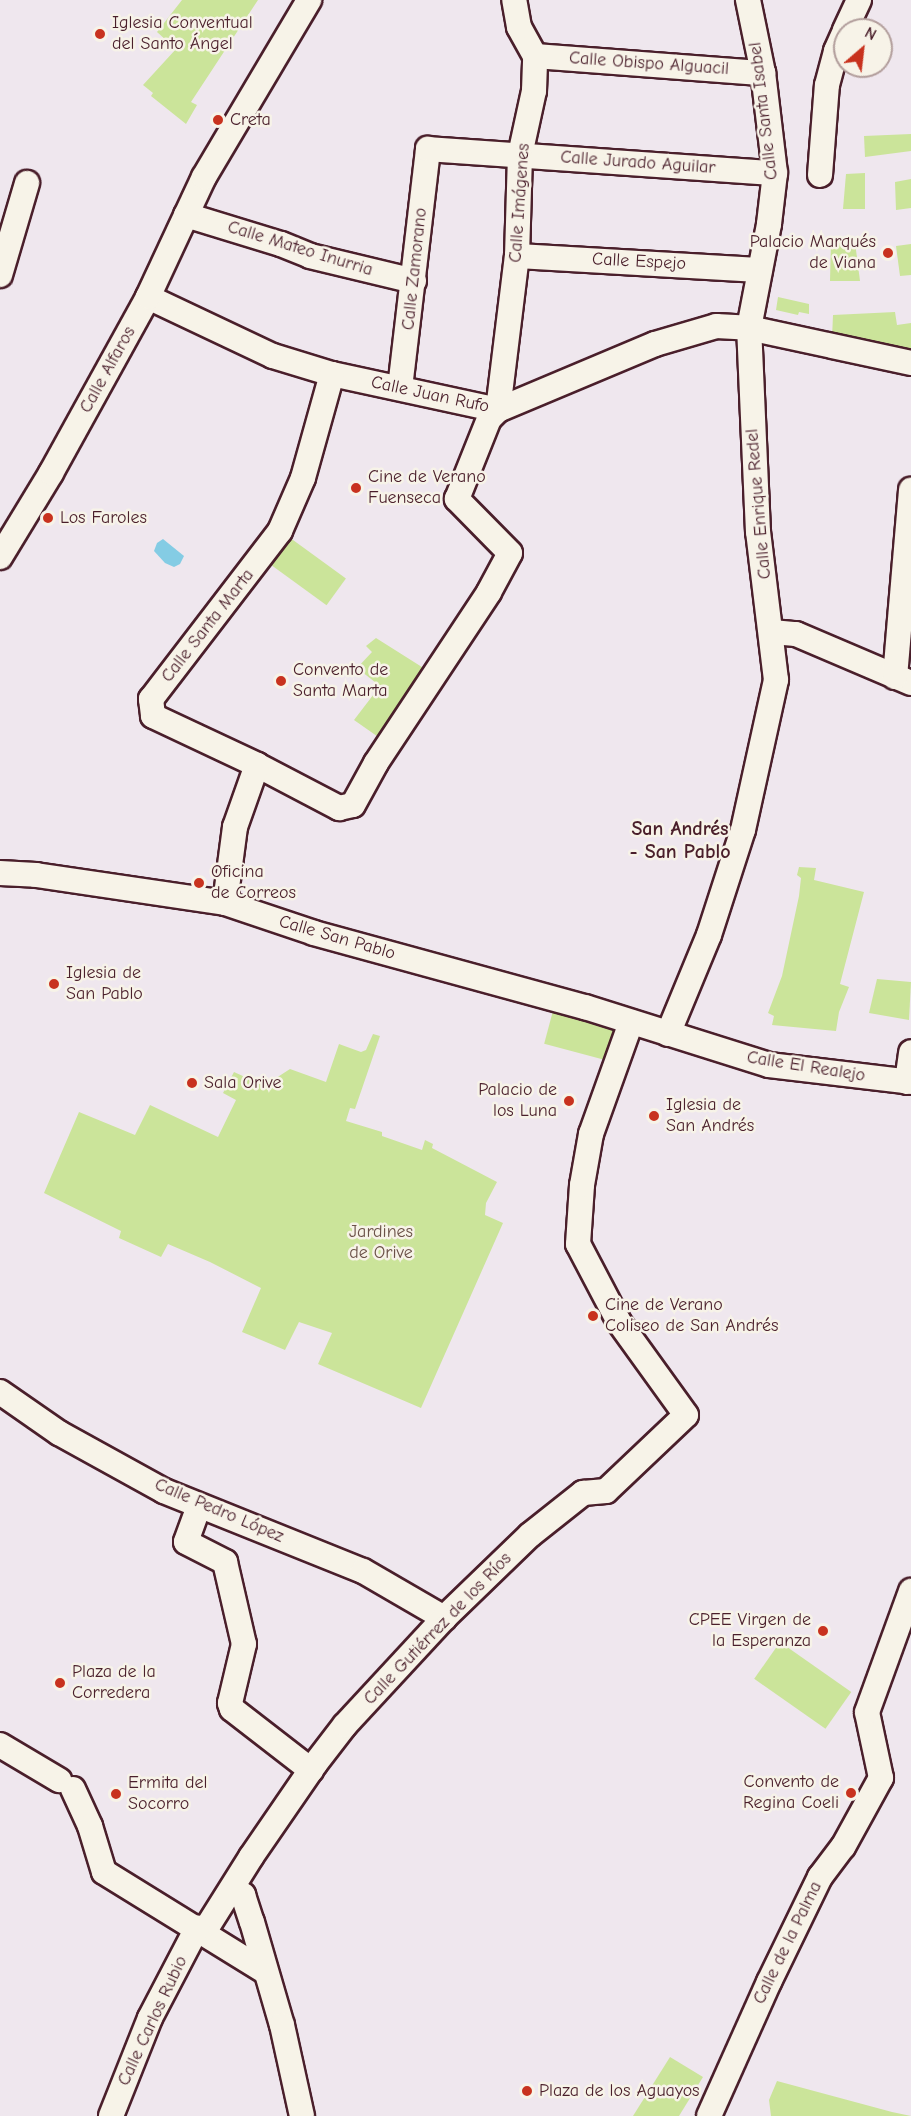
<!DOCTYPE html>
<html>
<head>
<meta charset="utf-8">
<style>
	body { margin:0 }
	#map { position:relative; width:911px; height:2116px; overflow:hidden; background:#efe7ee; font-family:"Comic Neue",sans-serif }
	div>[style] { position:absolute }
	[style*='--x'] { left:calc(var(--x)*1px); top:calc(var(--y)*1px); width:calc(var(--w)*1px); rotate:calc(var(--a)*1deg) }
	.green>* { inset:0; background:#cbe49a; transform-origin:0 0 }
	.water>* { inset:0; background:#84cce4 }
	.roads { filter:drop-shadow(2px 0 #4a1f2b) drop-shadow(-2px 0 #4a1f2b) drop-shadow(0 2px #4a1f2b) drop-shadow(0 -2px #4a1f2b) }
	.minor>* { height:24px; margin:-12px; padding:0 12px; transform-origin:12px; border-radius:12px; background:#f7f3e8 }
	.dots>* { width:16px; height:16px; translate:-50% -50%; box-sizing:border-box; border:3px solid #f7f3e8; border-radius:50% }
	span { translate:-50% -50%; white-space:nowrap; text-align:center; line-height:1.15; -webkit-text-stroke:5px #f7f3e8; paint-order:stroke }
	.poi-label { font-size:18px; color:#4a1f2b }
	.left { translate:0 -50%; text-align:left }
	.right { translate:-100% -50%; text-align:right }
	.street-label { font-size:18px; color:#4a1f2b }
	.park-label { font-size:18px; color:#6a5047 }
	.neighbourhood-label { font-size:20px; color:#4a1f2b; font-weight:700 }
	.north { position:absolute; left:833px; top:18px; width:60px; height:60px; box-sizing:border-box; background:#f7f3e8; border:2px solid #b29e9c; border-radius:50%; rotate:28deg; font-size:16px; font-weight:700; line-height:24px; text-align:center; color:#4a1f2b }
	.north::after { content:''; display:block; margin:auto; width:21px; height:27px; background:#c8321e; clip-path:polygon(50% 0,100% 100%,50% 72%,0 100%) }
</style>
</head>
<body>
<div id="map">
	<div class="green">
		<div style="clip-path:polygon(182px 0,258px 0,191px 102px,197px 105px,186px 124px,151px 96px,153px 93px,143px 85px,176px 49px,157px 32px)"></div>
		<div style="clip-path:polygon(911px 134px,911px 151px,865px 157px,864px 136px)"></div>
		<div style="clip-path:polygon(865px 173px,865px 209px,843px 209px,846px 174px)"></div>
		<div style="clip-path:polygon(911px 179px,911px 208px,896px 210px,895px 182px)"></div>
		<div style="clip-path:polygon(831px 241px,855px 242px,860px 281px,830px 281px)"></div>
		<div style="clip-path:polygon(911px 244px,911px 275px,900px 276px,896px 246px)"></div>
		<div style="clip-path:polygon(778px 297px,809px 304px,809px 314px,799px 312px,798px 315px,776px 310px)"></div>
		<div style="clip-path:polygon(895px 312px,897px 325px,911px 323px,911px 355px,832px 338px,833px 315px)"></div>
		<div style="left:282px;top:532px;width:79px;height:33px;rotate:36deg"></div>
		<div style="clip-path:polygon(376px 638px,433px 674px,384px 741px,354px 720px,380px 686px,357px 668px,372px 652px,366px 646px)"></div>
		<div style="clip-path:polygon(799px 867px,816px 868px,814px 880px,864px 892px,840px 984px,849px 987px,839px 1012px,836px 1031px,772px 1025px,774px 1016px,768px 1013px,782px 976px,799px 896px,801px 878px,797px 875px)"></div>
		<div style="clip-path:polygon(877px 979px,911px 982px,909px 1020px,869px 1013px)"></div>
		<div style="left:554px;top:1007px;width:67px;height:38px;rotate:15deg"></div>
		<div style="clip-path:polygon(373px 1034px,380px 1036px,355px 1109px,350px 1108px,346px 1121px,382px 1132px,382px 1136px,422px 1150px,425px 1140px,433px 1144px,432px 1148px,497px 1182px,486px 1203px,485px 1215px,503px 1223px,421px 1408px,318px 1364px,332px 1333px,299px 1322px,285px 1350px,242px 1332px,261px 1288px,210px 1262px,168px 1244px,161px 1257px,119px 1238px,121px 1231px,44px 1193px,79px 1112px,135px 1135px,150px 1105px,218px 1137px,236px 1100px,223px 1093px,234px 1072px,269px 1088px,273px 1080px,290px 1069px,326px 1082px,339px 1044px,361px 1052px,366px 1050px)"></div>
		<div style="left:780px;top:1642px;width:87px;height:45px;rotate:35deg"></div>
		<div style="clip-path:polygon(670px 2057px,703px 2077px,679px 2116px,633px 2116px)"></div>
		<div style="clip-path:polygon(777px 2081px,892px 2112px,911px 2116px,771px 2116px,769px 2100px)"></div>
	</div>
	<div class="water">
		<div style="clip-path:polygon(163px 539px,184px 556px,180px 564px,174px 567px,165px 563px,154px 551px,157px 543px)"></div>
	</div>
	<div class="roads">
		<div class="minor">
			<div style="--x:845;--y:30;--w:33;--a:-65"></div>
			<div style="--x:535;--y:56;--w:229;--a:4.3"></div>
			<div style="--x:820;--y:175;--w:90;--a:-85.6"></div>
			<div style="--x:827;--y:85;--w:35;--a:-75"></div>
			<div style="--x:836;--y:51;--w:22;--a:-66"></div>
			<div style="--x:186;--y:215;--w:99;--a:17"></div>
			<div style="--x:281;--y:244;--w:31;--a:22"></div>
			<div style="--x:310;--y:256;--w:107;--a:13.5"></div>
			<div style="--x:517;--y:256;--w:243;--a:3.3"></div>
			<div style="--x:0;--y:275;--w:96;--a:-73.6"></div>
			<div style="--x:148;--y:297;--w:138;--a:25.3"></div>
			<div style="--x:273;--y:356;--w:62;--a:17"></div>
			<div style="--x:332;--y:374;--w:170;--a:12.2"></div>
			<div style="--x:498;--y:410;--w:170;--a:-22.8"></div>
			<div style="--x:655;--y:344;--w:64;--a:-16.4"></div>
			<div style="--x:716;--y:326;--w:33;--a:3"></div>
			<div style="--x:749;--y:328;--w:166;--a:12.2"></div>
			<div style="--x:332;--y:374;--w:108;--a:105.6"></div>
			<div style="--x:303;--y:478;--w:58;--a:113.5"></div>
			<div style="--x:280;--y:531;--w:212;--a:127.5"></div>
			<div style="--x:151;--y:699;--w:17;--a:83"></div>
			<div style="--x:153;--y:716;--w:115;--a:25.2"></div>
			<div style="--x:257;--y:765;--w:93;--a:27.7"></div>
			<div style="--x:339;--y:808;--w:14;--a:-12"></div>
			<div style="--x:353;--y:805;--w:48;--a:-61.3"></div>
			<div style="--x:376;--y:763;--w:205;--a:-56.5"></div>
			<div style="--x:489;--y:592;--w:44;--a:-61.7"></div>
			<div style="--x:510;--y:553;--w:76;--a:-134.5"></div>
			<div style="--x:457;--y:499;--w:86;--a:-68.2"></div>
			<div style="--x:489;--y:419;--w:13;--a:-45"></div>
			<div style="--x:498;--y:410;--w:155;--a:-83"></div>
			<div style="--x:517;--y:256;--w:101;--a:-88.3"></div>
			<div style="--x:520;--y:155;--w:66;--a:-77.7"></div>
			<div style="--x:534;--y:91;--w:35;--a:-88"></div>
			<div style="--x:535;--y:56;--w:33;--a:-119"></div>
			<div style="--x:519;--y:27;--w:27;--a:-100"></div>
			<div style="--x:400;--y:388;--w:241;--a:-83.3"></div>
			<div style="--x:428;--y:149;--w:348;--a:4"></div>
			<div style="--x:0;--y:557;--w:98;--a:-58.7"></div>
			<div style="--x:51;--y:473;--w:201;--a:-61.1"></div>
			<div style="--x:148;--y:297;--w:132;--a:-65"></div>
			<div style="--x:204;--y:177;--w:206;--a:-59.3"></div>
			<div style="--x:772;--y:632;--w:24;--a:5"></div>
			<div style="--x:796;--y:634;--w:125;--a:23.1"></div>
			<div style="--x:895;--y:677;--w:188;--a:-85.1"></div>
			<div style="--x:0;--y:873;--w:36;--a:3"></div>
			<div style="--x:36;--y:875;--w:191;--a:8.4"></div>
			<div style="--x:225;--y:903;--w:94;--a:18.6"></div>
			<div style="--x:314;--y:933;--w:281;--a:15.3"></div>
			<div style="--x:585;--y:1007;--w:193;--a:17.5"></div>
			<div style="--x:769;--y:1065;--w:143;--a:6.8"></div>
			<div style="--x:225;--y:903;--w:77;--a:-82.5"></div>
			<div style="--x:235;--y:827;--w:66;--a:-70.5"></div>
			<div style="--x:668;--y:1034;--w:107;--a:-67.5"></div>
			<div style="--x:709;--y:935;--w:110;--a:-72.1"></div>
			<div style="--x:743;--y:830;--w:154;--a:-77.6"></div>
			<div style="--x:776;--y:680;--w:149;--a:-96.9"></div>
			<div style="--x:758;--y:532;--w:204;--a:-92.5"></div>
			<div style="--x:749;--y:328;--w:106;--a:-79.1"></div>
			<div style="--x:769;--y:224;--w:51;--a:-83.3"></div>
			<div style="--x:775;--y:173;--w:101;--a:-96.8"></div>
			<div style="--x:763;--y:73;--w:75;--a:-101.6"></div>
			<div style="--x:907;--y:1082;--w:30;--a:-82"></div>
			<div style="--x:0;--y:1392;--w:72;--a:34.8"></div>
			<div style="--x:59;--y:1433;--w:120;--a:28.9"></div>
			<div style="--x:164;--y:1491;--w:214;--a:21.9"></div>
			<div style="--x:363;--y:1571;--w:94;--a:30.1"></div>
			<div style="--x:199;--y:1506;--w:38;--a:110"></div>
			<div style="--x:186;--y:1542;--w:44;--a:27.1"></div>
			<div style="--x:225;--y:1562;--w:84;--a:77"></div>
			<div style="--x:244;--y:1644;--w:61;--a:103.3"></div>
			<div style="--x:230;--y:1703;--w:6;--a:72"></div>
			<div style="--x:232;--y:1709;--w:100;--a:37.7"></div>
			<div style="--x:0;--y:1745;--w:69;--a:30.7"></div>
			<div style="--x:73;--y:1789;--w:41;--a:65.3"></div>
			<div style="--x:90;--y:1826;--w:48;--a:73.1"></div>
			<div style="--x:104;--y:1872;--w:190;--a:31.7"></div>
			<div style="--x:232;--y:1889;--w:13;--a:29"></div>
			<div style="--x:243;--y:1895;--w:28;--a:72"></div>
			<div style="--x:252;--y:1922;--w:107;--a:73.8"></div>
			<div style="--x:282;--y:2025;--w:93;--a:77.6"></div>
			<div style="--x:204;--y:1932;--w:89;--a:-57.9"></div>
			<div style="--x:251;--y:1857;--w:113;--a:-55.5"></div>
			<div style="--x:315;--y:1764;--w:49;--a:-52.4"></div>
			<div style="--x:345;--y:1725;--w:146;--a:-47.2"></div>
			<div style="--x:444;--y:1618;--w:120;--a:-44"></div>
			<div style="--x:530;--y:1535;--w:68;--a:-38.4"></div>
			<div style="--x:583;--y:1493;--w:23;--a:-5"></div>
			<div style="--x:606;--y:1491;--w:110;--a:-43.5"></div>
			<div style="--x:686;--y:1415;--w:115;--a:-125.8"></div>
			<div style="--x:619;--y:1322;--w:88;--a:-117.7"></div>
			<div style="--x:578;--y:1244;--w:59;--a:-86.1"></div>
			<div style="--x:582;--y:1185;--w:52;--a:-80"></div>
			<div style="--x:591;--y:1134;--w:119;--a:-70.3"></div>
			<div style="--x:111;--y:2116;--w:105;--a:-68.3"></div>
			<div style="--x:150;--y:2018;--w:102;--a:-62.4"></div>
			<div style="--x:709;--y:2116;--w:147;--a:-65.9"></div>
			<div style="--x:769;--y:1982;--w:117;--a:-64.1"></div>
			<div style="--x:820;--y:1877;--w:38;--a:-53"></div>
			<div style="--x:843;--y:1847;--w:79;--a:-61.2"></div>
			<div style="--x:881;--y:1778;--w:67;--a:-102"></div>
			<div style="--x:867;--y:1712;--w:129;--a:-70"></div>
		</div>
	</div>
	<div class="dots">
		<div style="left:100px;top:34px;background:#c8321e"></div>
		<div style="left:218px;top:120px;background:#c8321e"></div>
		<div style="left:888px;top:253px;background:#c8321e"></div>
		<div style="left:356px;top:488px;background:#c8321e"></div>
		<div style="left:48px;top:518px;background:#c8321e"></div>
		<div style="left:281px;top:681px;background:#c8321e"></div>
		<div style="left:199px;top:883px;background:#c8321e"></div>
		<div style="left:54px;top:984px;background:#c8321e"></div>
		<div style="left:192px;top:1083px;background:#c8321e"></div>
		<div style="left:569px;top:1101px;background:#c8321e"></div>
		<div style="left:654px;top:1116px;background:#c8321e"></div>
		<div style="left:593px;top:1316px;background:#c8321e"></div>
		<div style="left:823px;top:1631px;background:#c8321e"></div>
		<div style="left:60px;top:1683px;background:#c8321e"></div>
		<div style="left:851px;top:1793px;background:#c8321e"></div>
		<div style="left:116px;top:1794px;background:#c8321e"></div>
		<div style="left:527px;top:2091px;background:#c8321e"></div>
	</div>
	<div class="poi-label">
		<span class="left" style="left:112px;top:34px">Iglesia Conventual<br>del Santo Ángel</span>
		<span class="left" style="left:230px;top:120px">Creta</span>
		<span class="right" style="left:876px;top:253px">Palacio Marqués<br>de Viana</span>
		<span class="left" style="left:368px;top:488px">Cine de Verano<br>Fuenseca</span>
		<span class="left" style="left:60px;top:518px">Los Faroles</span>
		<span class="left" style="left:293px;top:681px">Convento de<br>Santa Marta</span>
		<span class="left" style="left:211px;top:883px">Oficina<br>de Correos</span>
		<span class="left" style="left:66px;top:984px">Iglesia de<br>San Pablo</span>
		<span class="left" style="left:204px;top:1083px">Sala Orive</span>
		<span class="right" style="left:557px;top:1101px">Palacio de<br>los Luna</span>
		<span class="left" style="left:666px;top:1116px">Iglesia de<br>San Andrés</span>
		<span class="left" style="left:605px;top:1316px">Cine de Verano<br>Coliseo de San Andrés</span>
		<span class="right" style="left:811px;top:1631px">CPEE Virgen de<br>la Esperanza</span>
		<span class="left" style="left:72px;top:1683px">Plaza de la<br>Corredera</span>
		<span class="right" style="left:839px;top:1793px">Convento de<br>Regina Coeli</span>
		<span class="left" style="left:128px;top:1794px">Ermita del<br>Socorro</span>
		<span class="left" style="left:539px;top:2091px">Plaza de los Aguayos</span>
	</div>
	<div class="street-label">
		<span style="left:649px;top:64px;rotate:4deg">Calle Obispo Alguacil</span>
		<span style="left:764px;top:111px;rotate:-97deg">Calle Santa Isabel</span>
		<span style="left:638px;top:163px;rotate:4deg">Calle Jurado Aguilar</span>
		<span style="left:520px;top:203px;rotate:-86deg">Calle Imágenes</span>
		<span style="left:300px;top:249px;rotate:17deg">Calle Mateo Inurria</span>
		<span style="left:639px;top:262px;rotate:3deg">Calle Espejo</span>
		<span style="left:415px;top:269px;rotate:-84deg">Calle Zamorano</span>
		<span style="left:108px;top:370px;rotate:-61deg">Calle Alfaros</span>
		<span style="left:430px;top:395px;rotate:12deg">Calle Juan Rufo</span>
		<span style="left:759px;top:504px;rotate:-95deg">Calle Enrique Redel</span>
		<span style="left:208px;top:626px;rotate:-52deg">Calle Santa Marta</span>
		<span style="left:337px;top:938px;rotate:16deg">Calle San Pablo</span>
		<span style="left:806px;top:1067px;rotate:9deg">Calle El Realejo</span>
		<span style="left:219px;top:1511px;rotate:23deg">Calle Pedro López</span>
		<span style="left:438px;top:1629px;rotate:-46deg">Calle Gutiérrez de los Ríos</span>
		<span style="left:788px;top:1943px;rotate:-64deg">Calle de la Palma</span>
		<span style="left:153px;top:2021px;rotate:-65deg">Calle Carlos Rubio</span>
	</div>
	<div class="park-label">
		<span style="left:381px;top:1243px">Jardines<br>de Orive</span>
	</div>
	<div class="neighbourhood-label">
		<span style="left:680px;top:840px">San Andrés<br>- San Pablo</span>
	</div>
	<div class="north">N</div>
</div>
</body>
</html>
